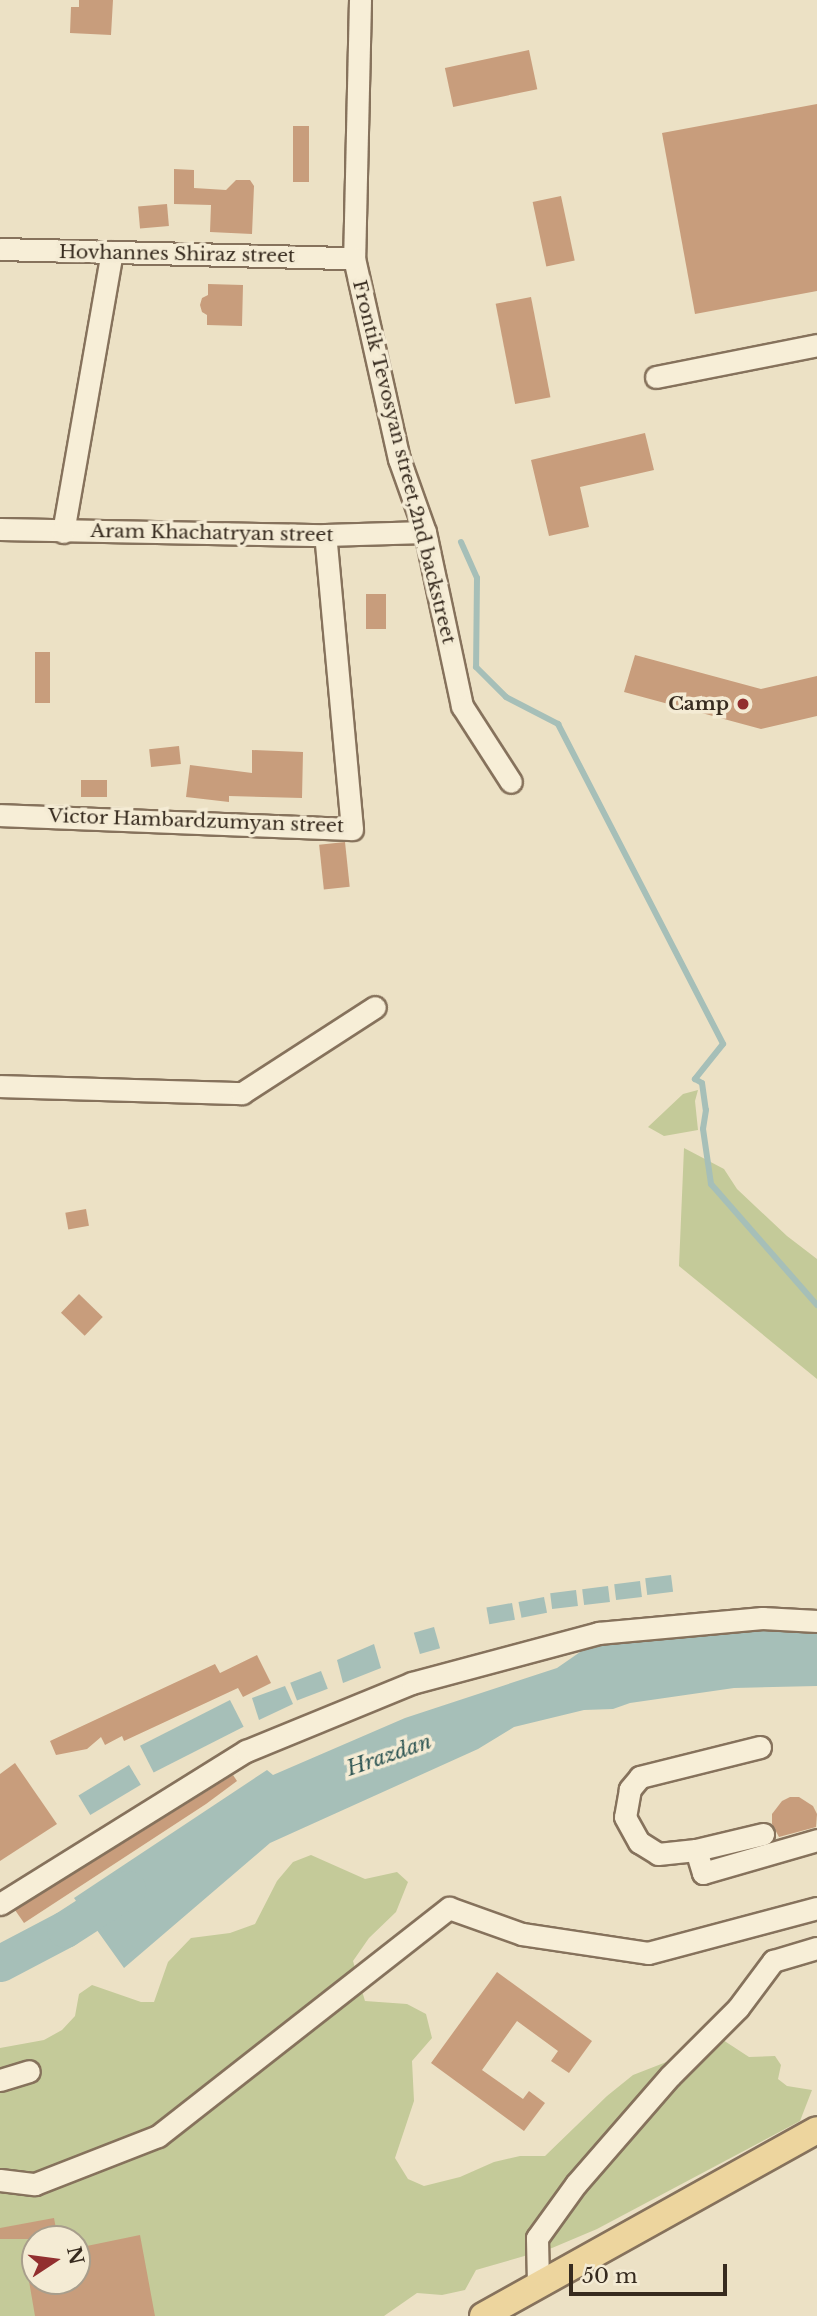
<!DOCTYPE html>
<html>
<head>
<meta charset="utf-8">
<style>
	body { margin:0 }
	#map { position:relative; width:817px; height:2316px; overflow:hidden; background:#ece1c5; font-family:"Libre Baskerville",serif }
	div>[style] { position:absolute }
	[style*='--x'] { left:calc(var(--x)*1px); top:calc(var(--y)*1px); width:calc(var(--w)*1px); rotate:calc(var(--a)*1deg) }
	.green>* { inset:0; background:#c4ca99 }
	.water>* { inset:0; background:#a6bfb8; transform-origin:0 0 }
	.stream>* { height:6px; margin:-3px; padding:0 3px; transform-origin:3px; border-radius:3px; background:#a6bfb8 }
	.river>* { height:37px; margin:-18.5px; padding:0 18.5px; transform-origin:18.5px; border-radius:18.5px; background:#a6bfb8 }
	.building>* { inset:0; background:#c89d7c; transform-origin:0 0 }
	.roads { filter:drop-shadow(2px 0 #86725c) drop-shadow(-2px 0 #86725c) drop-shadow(0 2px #86725c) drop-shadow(0 -2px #86725c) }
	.minor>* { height:21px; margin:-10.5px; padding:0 10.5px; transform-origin:10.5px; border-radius:10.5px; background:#f7eed7 }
	.major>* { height:26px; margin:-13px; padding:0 13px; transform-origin:13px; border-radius:13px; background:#edd59e }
	.dots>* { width:19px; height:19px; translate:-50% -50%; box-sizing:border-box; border:4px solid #f4ebd4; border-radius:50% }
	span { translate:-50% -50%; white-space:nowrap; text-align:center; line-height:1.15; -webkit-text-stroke:7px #f4ebd4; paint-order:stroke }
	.street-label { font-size:19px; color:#372b1f }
	.poi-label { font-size:19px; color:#372b1f; font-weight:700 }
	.right { translate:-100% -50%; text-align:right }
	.water-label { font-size:21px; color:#2f5654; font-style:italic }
	.north { position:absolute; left:21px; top:2225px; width:70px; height:70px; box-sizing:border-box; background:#f4ebd4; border:2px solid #a89e8c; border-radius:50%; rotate:77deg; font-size:19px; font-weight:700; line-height:28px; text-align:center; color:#372b1f }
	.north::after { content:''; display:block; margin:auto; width:24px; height:32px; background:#922f2f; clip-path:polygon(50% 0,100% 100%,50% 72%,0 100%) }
	.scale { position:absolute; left:569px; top:2264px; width:158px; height:32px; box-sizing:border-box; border:4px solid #372b1f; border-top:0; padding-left:9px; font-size:21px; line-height:24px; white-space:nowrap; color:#372b1f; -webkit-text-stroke:5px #f4ebd4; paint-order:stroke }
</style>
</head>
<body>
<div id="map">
	<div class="green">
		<div style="clip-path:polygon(698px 1090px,695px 1101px,698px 1130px,664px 1136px,648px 1127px,683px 1094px)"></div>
		<div style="clip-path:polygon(684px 1148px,724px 1169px,737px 1189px,787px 1236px,817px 1259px,817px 1379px,679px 1266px)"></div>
		<div style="clip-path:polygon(evenodd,311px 1855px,365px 1879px,397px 1872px,408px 1882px,396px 1912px,369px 1938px,353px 1961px,365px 2001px,407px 2004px,426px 2014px,432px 2038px,412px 2061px,414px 2101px,395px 2158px,408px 2179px,424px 2186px,460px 2177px,494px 2162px,520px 2156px,545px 2156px,607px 2096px,633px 2075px,723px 2040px,749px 2057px,775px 2056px,781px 2065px,778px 2079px,787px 2086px,812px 2090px,800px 2121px,597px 2229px,552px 2248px,476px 2270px,465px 2290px,442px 2295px,417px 2293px,384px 2316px,0 2316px,0 2048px,44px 2040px,62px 2030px,75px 2016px,79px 1994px,92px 1985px,141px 2002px,154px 2002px,168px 1962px,191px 1938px,230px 1933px,255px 1924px,277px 1881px,293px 1862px,311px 1855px,35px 2239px,77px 2239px,77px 2281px,35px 2281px,35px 2239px)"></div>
	</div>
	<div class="water">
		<div style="left:671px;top:1575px;width:17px;height:26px;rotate:83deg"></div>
		<div style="left:640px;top:1581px;width:16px;height:26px;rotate:83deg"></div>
		<div style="left:608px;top:1586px;width:16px;height:26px;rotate:83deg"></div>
		<div style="left:576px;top:1590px;width:16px;height:26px;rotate:83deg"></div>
		<div style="left:544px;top:1597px;width:16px;height:26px;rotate:79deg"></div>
		<div style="left:512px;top:1603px;width:17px;height:26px;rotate:80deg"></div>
		<div style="left:434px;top:1627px;width:22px;height:21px;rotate:74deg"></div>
		<div style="clip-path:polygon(762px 1627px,817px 1629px,817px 1686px,734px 1688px,630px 1703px,613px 1709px,584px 1710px,514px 1727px,478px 1749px,270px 1843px,124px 1968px,74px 1898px,267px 1770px,273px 1775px,405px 1718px,557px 1668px,583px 1650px,619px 1637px)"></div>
		<div style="clip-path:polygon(374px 1644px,381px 1668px,343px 1683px,337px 1660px)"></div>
		<div style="left:321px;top:1671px;width:19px;height:33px;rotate:69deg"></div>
		<div style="clip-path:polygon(285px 1686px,293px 1704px,259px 1720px,252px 1698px)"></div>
		<div style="left:230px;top:1700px;width:30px;height:101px;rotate:63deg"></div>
		<div style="left:129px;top:1765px;width:23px;height:59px;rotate:59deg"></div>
	</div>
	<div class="stream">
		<div style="--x:461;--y:542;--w:39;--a:66"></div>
		<div style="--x:477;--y:578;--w:89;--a:90.6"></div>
		<div style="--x:476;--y:667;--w:42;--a:45"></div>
		<div style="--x:506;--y:697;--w:59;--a:27.4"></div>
		<div style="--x:558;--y:724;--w:360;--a:62.7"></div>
		<div style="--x:723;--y:1044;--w:45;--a:128.7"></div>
		<div style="--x:695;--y:1079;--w:8;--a:30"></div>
		<div style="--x:702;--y:1083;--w:27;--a:82"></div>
		<div style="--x:706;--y:1110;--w:19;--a:99"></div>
		<div style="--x:703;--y:1129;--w:56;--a:81.7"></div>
		<div style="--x:711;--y:1184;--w:161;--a:48.8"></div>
	</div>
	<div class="river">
		<div style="--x:0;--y:1963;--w:73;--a:-27.6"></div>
		<div style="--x:65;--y:1929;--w:74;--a:-32.8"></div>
	</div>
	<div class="building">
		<div style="clip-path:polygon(79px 0,113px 0,111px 35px,70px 33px,71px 7px,79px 7px)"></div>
		<div style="left:529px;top:50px;width:40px;height:86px;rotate:78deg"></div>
		<div style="clip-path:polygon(817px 104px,817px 291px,695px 314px,662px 133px)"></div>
		<div style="left:293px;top:126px;width:16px;height:56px"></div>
		<div style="clip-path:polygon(174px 169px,194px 170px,194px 188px,226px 190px,236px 180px,250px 180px,254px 186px,252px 234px,210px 232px,211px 205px,174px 204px)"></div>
		<div style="left:561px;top:196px;width:66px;height:29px;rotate:78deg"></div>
		<div style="left:167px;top:204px;width:22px;height:29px;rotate:85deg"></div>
		<div style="clip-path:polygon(208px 284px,243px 285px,242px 326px,207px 325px,207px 315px,202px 312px,200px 305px,202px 298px,208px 295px)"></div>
		<div style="left:531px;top:297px;width:102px;height:36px;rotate:79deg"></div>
		<div style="clip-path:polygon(645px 433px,654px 470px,580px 487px,589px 527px,549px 536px,531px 460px)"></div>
		<div style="left:386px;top:594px;width:35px;height:20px;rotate:90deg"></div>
		<div style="left:35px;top:652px;width:15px;height:51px"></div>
		<div style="clip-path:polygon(635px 655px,761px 689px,817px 676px,817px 716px,761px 729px,624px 692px)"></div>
		<div style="left:179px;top:746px;width:18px;height:30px;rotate:84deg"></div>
		<div style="clip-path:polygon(252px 750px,303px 752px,302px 798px,229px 796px,229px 802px,186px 797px,190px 765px,252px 773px)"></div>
		<div style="left:81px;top:780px;width:26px;height:17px"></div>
		<div style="left:345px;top:842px;width:45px;height:26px;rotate:84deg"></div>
		<div style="left:86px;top:1209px;width:17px;height:21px;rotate:80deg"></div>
		<div style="left:79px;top:1294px;width:33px;height:26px;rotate:44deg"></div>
		<div style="clip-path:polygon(257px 1655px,271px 1683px,243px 1697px,238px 1688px,124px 1741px,122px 1736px,105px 1745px,101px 1737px,87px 1749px,56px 1755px,50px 1741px,215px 1664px,220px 1673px)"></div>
		<div style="clip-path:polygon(15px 1763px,57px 1824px,0 1861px,0 1774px)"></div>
		<div style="clip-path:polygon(233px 1775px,237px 1781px,206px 1804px,24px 1923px,15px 1910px)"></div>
		<div style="clip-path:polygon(790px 1797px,799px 1797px,813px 1806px,817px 1814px,816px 1827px,779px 1837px,772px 1824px,772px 1814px,782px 1801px)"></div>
		<div style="clip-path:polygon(497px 1972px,592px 2041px,569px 2073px,551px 2061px,558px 2051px,517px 2021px,482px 2070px,523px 2099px,529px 2091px,545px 2103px,524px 2131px,431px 2063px)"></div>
		<div style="clip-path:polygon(54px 2218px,58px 2239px,0 2239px,0 2228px)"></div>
		<div style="clip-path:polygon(140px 2235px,155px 2316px,35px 2316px,29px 2281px,77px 2281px,77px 2248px)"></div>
	</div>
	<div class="roads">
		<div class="minor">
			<div style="--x:360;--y:0;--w:258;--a:91.3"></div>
			<div style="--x:354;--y:258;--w:206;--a:77.4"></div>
			<div style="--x:399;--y:459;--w:77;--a:70.4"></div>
			<div style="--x:425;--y:532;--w:178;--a:78"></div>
			<div style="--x:462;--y:706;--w:90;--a:57.2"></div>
			<div style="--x:0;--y:249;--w:354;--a:1.5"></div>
			<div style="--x:656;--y:377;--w:164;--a:-11.2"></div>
			<div style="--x:0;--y:529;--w:325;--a:1.1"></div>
			<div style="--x:325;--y:535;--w:100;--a:-1.7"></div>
			<div style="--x:63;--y:532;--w:284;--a:-80.1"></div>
			<div style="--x:0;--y:815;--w:352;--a:2.3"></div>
			<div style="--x:352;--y:829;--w:295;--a:-95.2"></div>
			<div style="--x:0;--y:1086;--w:242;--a:1.7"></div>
			<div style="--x:242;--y:1093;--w:158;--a:-32.9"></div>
			<div style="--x:760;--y:1747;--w:124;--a:166"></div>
			<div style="--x:640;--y:1777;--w:16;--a:130"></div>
			<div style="--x:630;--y:1789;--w:28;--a:100"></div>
			<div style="--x:625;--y:1817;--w:29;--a:61"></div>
			<div style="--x:639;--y:1842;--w:22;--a:32"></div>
			<div style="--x:658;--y:1854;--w:38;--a:-6"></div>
			<div style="--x:696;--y:1850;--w:24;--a:73"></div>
			<div style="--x:703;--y:1873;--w:119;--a:-16.1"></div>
			<div style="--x:696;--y:1850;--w:69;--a:-13.4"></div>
			<div style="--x:0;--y:1904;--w:290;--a:-31.9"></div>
			<div style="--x:246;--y:1751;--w:179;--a:-22.3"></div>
			<div style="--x:412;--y:1683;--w:193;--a:-15"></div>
			<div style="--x:598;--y:1633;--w:165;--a:-5.2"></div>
			<div style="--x:762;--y:1618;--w:55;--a:3.1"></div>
			<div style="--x:0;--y:2080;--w:30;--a:-17"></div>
			<div style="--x:0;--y:2180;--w:35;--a:7"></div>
			<div style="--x:35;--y:2184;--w:132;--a:-21.3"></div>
			<div style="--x:158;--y:2136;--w:370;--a:-38.1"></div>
			<div style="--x:449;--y:1908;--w:77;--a:19.6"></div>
			<div style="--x:522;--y:1934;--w:127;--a:8.6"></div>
			<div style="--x:648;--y:1953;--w:175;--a:-14.9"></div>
			<div style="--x:538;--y:2283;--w:45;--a:-91.3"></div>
			<div style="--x:537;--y:2238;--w:67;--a:-54.2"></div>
			<div style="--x:576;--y:2184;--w:143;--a:-49"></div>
			<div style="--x:670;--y:2076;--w:96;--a:-45"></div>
			<div style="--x:738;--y:2008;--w:59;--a:-53.3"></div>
			<div style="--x:773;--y:1961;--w:46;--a:-16.5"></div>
		</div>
		<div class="major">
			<div style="--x:483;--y:2316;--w:382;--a:-29.1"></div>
		</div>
	</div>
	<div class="dots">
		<div style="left:743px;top:704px;background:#922f2f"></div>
	</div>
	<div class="street-label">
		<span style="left:177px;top:254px;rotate:1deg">Hovhannes Shiraz street</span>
		<span style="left:404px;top:462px;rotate:76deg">Frontik Tevosyan street,2nd backstreet</span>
		<span style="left:212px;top:533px;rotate:1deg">Aram Khachatryan street</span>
		<span style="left:196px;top:821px;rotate:2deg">Victor Hambardzumyan street</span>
	</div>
	<div class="poi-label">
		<span class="right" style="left:729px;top:704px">Camp</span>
	</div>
	<div class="water-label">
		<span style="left:389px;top:1755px;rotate:-19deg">Hrazdan</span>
	</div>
	<div class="north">N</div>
	<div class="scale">50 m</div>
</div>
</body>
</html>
